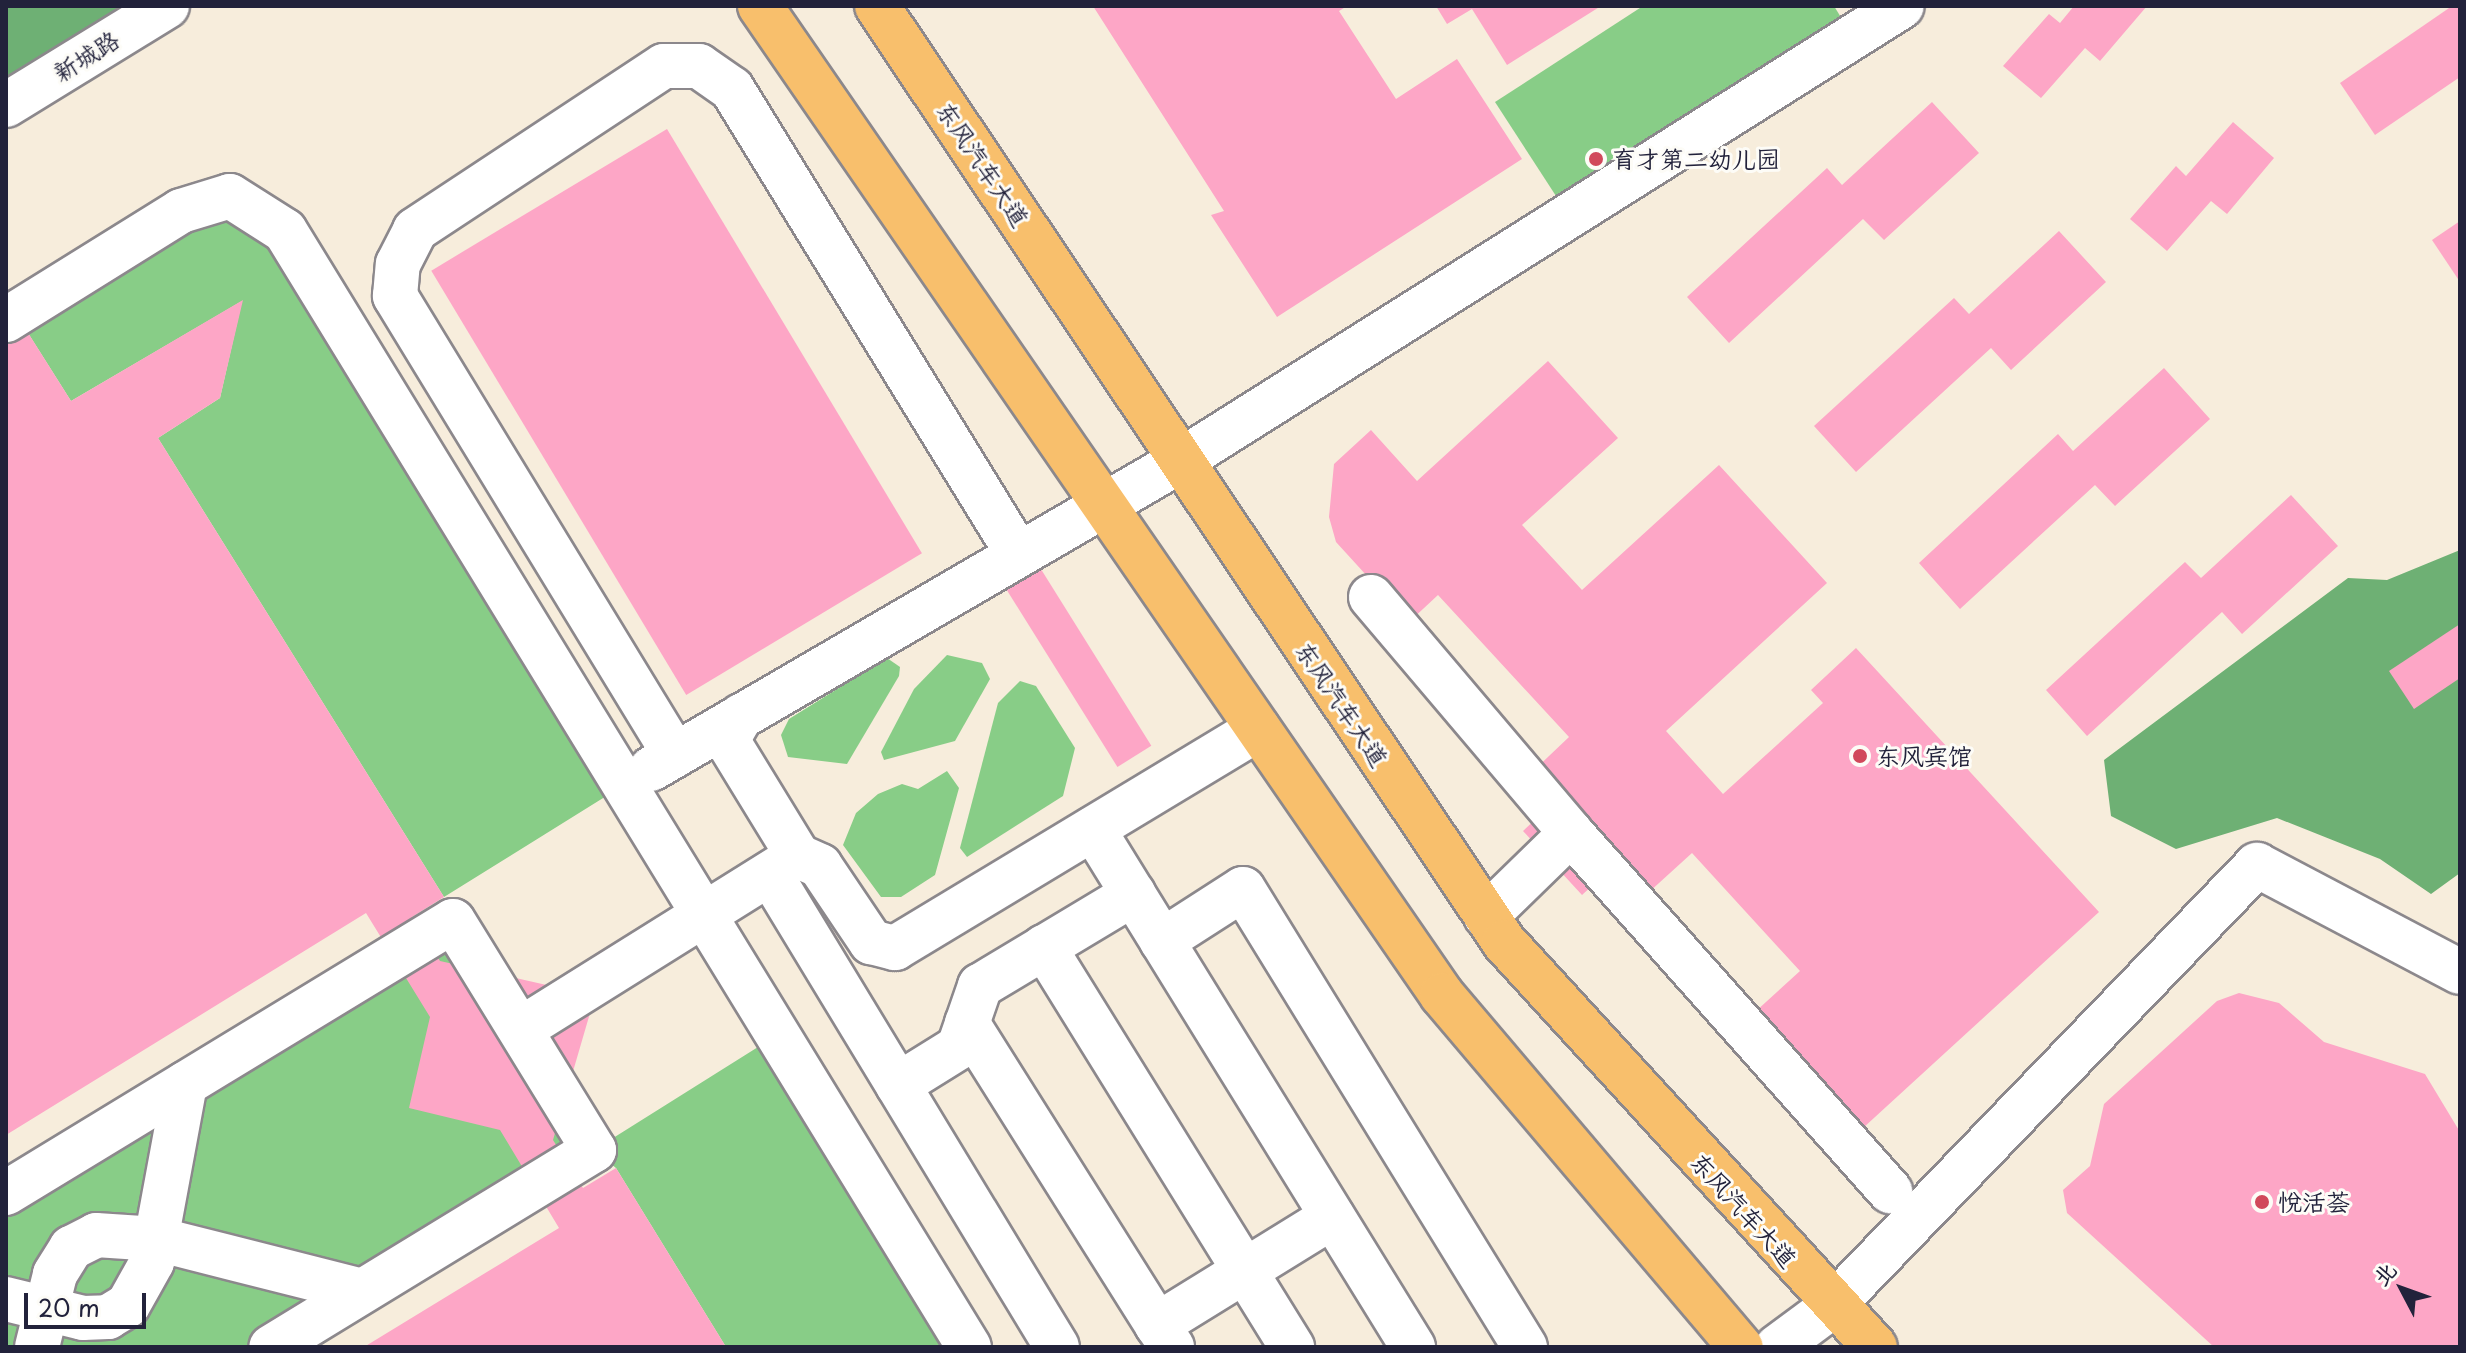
<!DOCTYPE html>
<html>
<head>
<meta charset="utf-8">
<style>
	body { margin:0 }
	#map { position:relative; width:2466px; height:1353px; overflow:hidden; background:#f7eddc; font-family:"Playpen Sans","LXGW WenKai TC",sans-serif }
	div>[style] { position:absolute }
	[style*='--x'] { left:calc(var(--x)*1px); top:calc(var(--y)*1px); width:calc(var(--w)*1px); rotate:calc(var(--a)*1deg) }
	.green>* { inset:0; background:#88cd87 }
	.forest>* { inset:0; background:#6eb074 }
	.building>* { inset:0; background:#fda6c6; transform-origin:0 0 }
	.roads { filter:drop-shadow(2px 0 #8c888c) drop-shadow(-2px 0 #8c888c) drop-shadow(0 2px #8c888c) drop-shadow(0 -2px #8c888c) }
	.minor>* { height:44px; margin:-22px; padding:0 22px; transform-origin:22px; border-radius:22px; background:#fff }
	.major>* { height:44px; margin:-22px; padding:0 22px; transform-origin:22px; border-radius:22px; background:#f8bf6c }
	.dots>* { width:22px; height:22px; translate:-50% -50%; box-sizing:border-box; border:4px solid #fdfcf7; border-radius:50% }
	span { translate:-50% -50%; white-space:nowrap; text-align:center; line-height:1.15; -webkit-text-stroke:6px #fdfcf7; paint-order:stroke }
	.street-label { font-size:24px; color:#22223b }
	.poi-label { font-size:24px; color:#22223b }
	.left { translate:0 -50%; text-align:left }
	.frame { position:absolute; inset:0; border:8px solid #22223b; pointer-events:none }
	.north { position:absolute; left:2362px; top:1249px; width:80px; height:80px; -webkit-text-stroke:6px #fdfcf7; paint-order:stroke; rotate:311deg; font-size:22px; font-weight:700; line-height:32px; text-align:center; color:#22223b }
	.north::after { content:''; display:block; margin:auto; width:28px; height:36px; background:#22223b; clip-path:polygon(50% 0,100% 100%,50% 72%,0 100%) }
	.scale { position:absolute; left:24px; top:1293px; width:122px; height:36px; box-sizing:border-box; border:4px solid #22223b; border-top:0; padding-left:10px; font-size:24px; line-height:28px; white-space:nowrap; color:#22223b; -webkit-text-stroke:6px #fdfcf7; paint-order:stroke }
</style>
</head>
<body>
<div id="map">
	<div class="green">
		<div style="clip-path:polygon(1643px 6px,1834px 6px,1853px 37px,1569px 216px,1495px 102px)"></div>
		<div style="clip-path:polygon(181px 211px,285px 231px,624px 785px,444px 897px,158px 438px,220px 398px,242px 301px,71px 401px,16px 314px)"></div>
		<div style="clip-path:polygon(947px 655px,982px 663px,990px 679px,955px 741px,884px 760px,881px 752px,914px 689px)"></div>
		<div style="clip-path:polygon(887px 658px,900px 667px,899px 676px,847px 764px,788px 757px,781px 735px,789px 719px)"></div>
		<div style="clip-path:polygon(1020px 681px,1036px 686px,1075px 748px,1063px 796px,967px 857px,960px 848px,998px 703px)"></div>
		<div style="clip-path:polygon(947px 771px,959px 788px,935px 875px,901px 897px,881px 897px,843px 845px,856px 813px,878px 794px,902px 784px,918px 789px)"></div>
		<div style="clip-path:polygon(453px 921px,594px 1150px,777px 1035px,969px 1347px,726px 1347px,616px 1168px,594px 1150px,271px 1347px,6px 1347px,6px 1193px)"></div>
	</div>
	<div class="forest">
		<div style="clip-path:polygon(6px 6px,142px 6px,6px 105px)"></div>
		<div style="clip-path:polygon(2460px 550px,2460px 873px,2431px 894px,2380px 859px,2277px 818px,2176px 849px,2111px 816px,2104px 760px,2348px 578px,2387px 580px)"></div>
	</div>
	<div class="building">
		<div style="clip-path:polygon(1093px 6px,1347px 6px,1339px 11px,1396px 99px,1457px 59px,1522px 159px,1277px 317px,1211px 215px,1224px 211px)"></div>
		<div style="clip-path:polygon(1436px 6px,1601px 6px,1507px 65px,1472px 9px,1447px 24px)"></div>
		<div style="clip-path:polygon(2074px 6px,2147px 6px,2100px 61px,2085px 48px,2041px 98px,2003px 66px,2049px 14px,2060px 23px)"></div>
		<div style="clip-path:polygon(2452px 6px,2460px 6px,2460px 77px,2375px 135px,2340px 83px)"></div>
		<div style="clip-path:polygon(1932px 102px,1979px 153px,1884px 240px,1863px 219px,1729px 343px,1687px 297px,1827px 168px,1842px 185px)"></div>
		<div style="clip-path:polygon(2233px 122px,2274px 158px,2227px 214px,2211px 201px,2167px 251px,2130px 219px,2176px 166px,2186px 176px)"></div>
		<div style="left:667px;top:129px;width:495px;height:275px;rotate:59deg"></div>
		<div style="clip-path:polygon(2460px 221px,2460px 282px,2432px 240px)"></div>
		<div style="clip-path:polygon(2059px 231px,2106px 282px,2011px 370px,1991px 348px,1856px 472px,1814px 426px,1954px 298px,1969px 314px)"></div>
		<div style="clip-path:polygon(243px 300px,220px 398px,158px 438px,444px 897px,412px 917px,440px 961px,595px 996px,553px 1140px,583px 1188px,616px 1168px,726px 1347px,364px 1347px,559px 1228px,500px 1130px,409px 1108px,430px 1017px,366px 913px,6px 1135px,6px 340px,25px 328px,71px 401px)"></div>
		<div style="clip-path:polygon(1548px 361px,1618px 438px,1522px 525px,1582px 590px,1719px 465px,1827px 583px,1666px 731px,1723px 794px,1823px 703px,1811px 690px,1856px 648px,2099px 912px,1851px 1139px,1744px 1022px,1800px 971px,1692px 853px,1648px 893px,1619px 861px,1582px 895px,1523px 831px,1554px 802px,1529px 775px,1569px 737px,1438px 595px,1409px 622px,1336px 542px,1329px 517px,1334px 464px,1371px 430px,1417px 481px)"></div>
		<div style="clip-path:polygon(2164px 368px,2210px 419px,2115px 506px,2095px 485px,1960px 609px,1919px 563px,2058px 434px,2073px 451px)"></div>
		<div style="clip-path:polygon(2291px 495px,2338px 546px,2242px 634px,2222px 612px,2087px 736px,2046px 690px,2185px 562px,2201px 578px)"></div>
		<div style="left:1039px;top:566px;width:212px;height:40px;rotate:58deg"></div>
		<div style="clip-path:polygon(2460px 624px,2460px 678px,2414px 709px,2389px 671px)"></div>
		<div style="clip-path:polygon(2239px 993px,2279px 1003px,2324px 1042px,2425px 1074px,2460px 1132px,2460px 1347px,2214px 1347px,2067px 1213px,2063px 1190px,2090px 1166px,2104px 1104px,2217px 1001px)"></div>
	</div>
	<div class="roads">
		<div class="minor">
			<div style="--x:6;--y:105;--w:189;--a:-31.6"></div>
			<div style="--x:6;--y:320;--w:206;--a:-31.9"></div>
			<div style="--x:181;--y:211;--w:51;--a:-17"></div>
			<div style="--x:230;--y:196;--w:65;--a:32.5"></div>
			<div style="--x:285;--y:231;--w:1309;--a:58.5"></div>
			<div style="--x:1371;--y:597;--w:309;--a:49.7"></div>
			<div style="--x:741;--y:716;--w:28;--a:120"></div>
			<div style="--x:727;--y:740;--w:136;--a:58.5"></div>
			<div style="--x:675;--y:755;--w:538;--a:-121.38"></div>
			<div style="--x:395;--y:296;--w:32;--a:-85"></div>
			<div style="--x:398;--y:264;--w:38;--a:-63"></div>
			<div style="--x:415;--y:230;--w:298;--a:-33.4"></div>
			<div style="--x:664;--y:66;--w:35;--a:0"></div>
			<div style="--x:699;--y:66;--w:40;--a:34.9"></div>
			<div style="--x:732;--y:89;--w:546;--a:58.41"></div>
			<div style="--x:651;--y:769;--w:612;--a:-30.21"></div>
			<div style="--x:1180;--y:461;--w:853;--a:-32.22"></div>
			<div style="--x:1093;--y:829;--w:609;--a:58.29"></div>
			<div style="--x:770;--y:874;--w:553;--a:58.75"></div>
			<div style="--x:1486;--y:916;--w:119;--a:-44.3"></div>
			<div style="--x:1571;--y:833;--w:480;--a:48.3"></div>
			<div style="--x:1162;--y:941;--w:96;--a:-32.7"></div>
			<div style="--x:1243;--y:889;--w:538;--a:58.38"></div>
			<div style="--x:1044;--y:947;--w:471;--a:58.2"></div>
			<div style="--x:967;--y:1023;--w:357;--a:57.8"></div>
			<div style="--x:521;--y:1029;--w:327;--a:-32"></div>
			<div style="--x:798;--y:856;--w:24;--a:24"></div>
			<div style="--x:820;--y:866;--w:92;--a:56.1"></div>
			<div style="--x:871;--y:942;--w:25;--a:14"></div>
			<div style="--x:895;--y:948;--w:424;--a:-31.1"></div>
			<div style="--x:898;--y:1085;--w:72;--a:-31.9"></div>
			<div style="--x:959;--y:1047;--w:65;--a:-71"></div>
			<div style="--x:980;--y:986;--w:179;--a:-31"></div>
			<div style="--x:6;--y:1193;--w:523;--a:-31.32"></div>
			<div style="--x:453;--y:921;--w:269;--a:58.4"></div>
			<div style="--x:594;--y:1150;--w:378;--a:148.6"></div>
			<div style="--x:6;--y:1299;--w:79;--a:13.9"></div>
			<div style="--x:83;--y:1318;--w:25;--a:-2"></div>
			<div style="--x:108;--y:1317;--w:23;--a:-31"></div>
			<div style="--x:128;--y:1305;--w:49;--a:-60.8"></div>
			<div style="--x:152;--y:1262;--w:181;--a:-79.5"></div>
			<div style="--x:37;--y:1347;--w:75;--a:-76.1"></div>
			<div style="--x:55;--y:1274;--w:31;--a:-58"></div>
			<div style="--x:71;--y:1248;--w:28;--a:-27"></div>
			<div style="--x:96;--y:1235;--w:61;--a:3.8"></div>
			<div style="--x:157;--y:1239;--w:211;--a:14.2"></div>
			<div style="--x:1172;--y:1347;--w:27;--a:-124"></div>
			<div style="--x:1157;--y:1325;--w:206;--a:-31.7"></div>
			<div style="--x:1777;--y:1347;--w:67;--a:-36.5"></div>
			<div style="--x:1831;--y:1307;--w:614;--a:-46.06"></div>
			<div style="--x:2257;--y:865;--w:229;--a:27.8"></div>
		</div>
		<div class="major">
			<div style="--x:760;--y:6;--w:1201;--a:55.41"></div>
			<div style="--x:1442;--y:995;--w:462;--a:49.7"></div>
			<div style="--x:877;--y:6;--w:1127;--a:56.18"></div>
			<div style="--x:1504;--y:942;--w:549;--a:47.51"></div>
		</div>
	</div>
	<div class="dots">
		<div style="left:1596px;top:159px;background:#d1495b"></div>
		<div style="left:1860px;top:756px;background:#d1495b"></div>
		<div style="left:2262px;top:1202px;background:#d1495b"></div>
	</div>
	<div class="street-label">
		<span style="left:86px;top:56px;rotate:-32deg">新城路</span>
		<span style="left:983px;top:164px;rotate:56deg">东风汽车大道</span>
		<span style="left:1342px;top:704px;rotate:56deg">东风汽车大道</span>
		<span style="left:1744px;top:1210px;rotate:48deg">东风汽车大道</span>
	</div>
	<div class="poi-label">
		<span class="left" style="left:1612px;top:159px">育才第二幼儿园</span>
		<span class="left" style="left:1876px;top:756px">东风宾馆</span>
		<span class="left" style="left:2278px;top:1202px">悦活荟</span>
	</div>
	<div class="frame"></div>
	<div class="north">北</div>
	<div class="scale">20 m</div>
</div>
</body>
</html>
